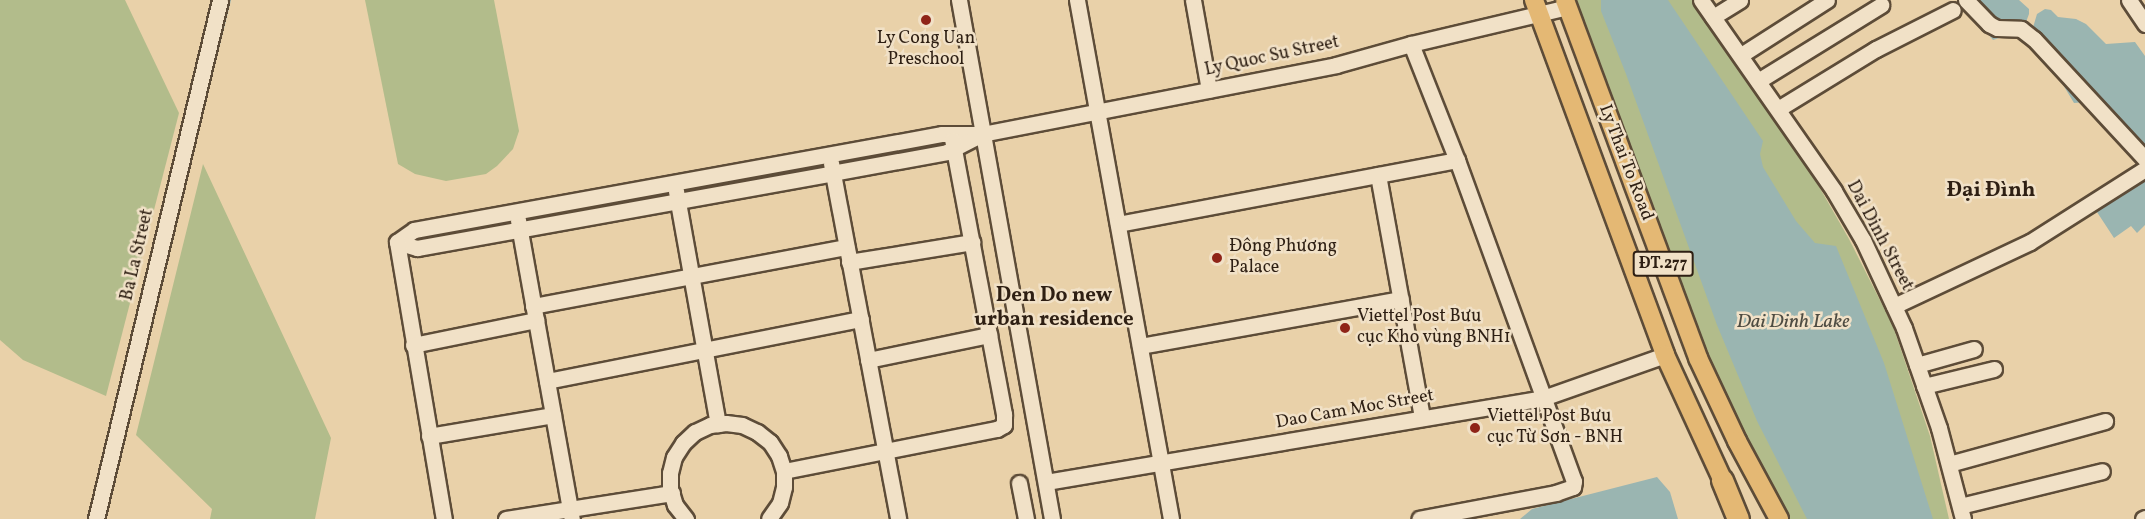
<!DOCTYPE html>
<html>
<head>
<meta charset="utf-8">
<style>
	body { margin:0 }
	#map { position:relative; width:2145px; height:519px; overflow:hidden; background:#e9d1a9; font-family:Vollkorn,serif }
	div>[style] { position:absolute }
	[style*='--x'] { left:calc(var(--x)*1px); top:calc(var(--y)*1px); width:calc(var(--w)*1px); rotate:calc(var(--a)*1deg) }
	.green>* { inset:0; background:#b2bc8b }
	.water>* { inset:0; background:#9ab5b1 }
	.stream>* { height:4px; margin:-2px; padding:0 2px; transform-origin:2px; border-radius:2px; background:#9ab5b1 }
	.roads { filter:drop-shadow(2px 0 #5d4c38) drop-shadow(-2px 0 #5d4c38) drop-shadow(0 2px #5d4c38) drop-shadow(0 -2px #5d4c38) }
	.minor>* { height:15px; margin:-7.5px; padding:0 7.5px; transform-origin:7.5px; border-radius:7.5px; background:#f1e1c7 }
	.major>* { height:18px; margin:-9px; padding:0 9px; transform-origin:9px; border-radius:9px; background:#e4b874 }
	.highway>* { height:21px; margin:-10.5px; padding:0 10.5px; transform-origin:10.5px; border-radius:10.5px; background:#e4b874 }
	.dots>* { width:16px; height:16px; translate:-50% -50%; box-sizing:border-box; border:3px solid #f1e1c7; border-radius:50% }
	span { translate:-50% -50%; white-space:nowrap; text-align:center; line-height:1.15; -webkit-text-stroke:5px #f1e1c7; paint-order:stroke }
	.shield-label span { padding:2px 4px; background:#f1e1c7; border:2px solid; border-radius:4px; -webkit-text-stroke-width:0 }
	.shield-label { font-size:16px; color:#2e1f13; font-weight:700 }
	.poi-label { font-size:18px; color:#2e1f13 }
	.left { translate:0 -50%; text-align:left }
	.street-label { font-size:18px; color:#2e1f13 }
	.water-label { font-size:20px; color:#4e4c42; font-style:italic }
	.quarter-label { font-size:21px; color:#2e1f13; font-weight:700 }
</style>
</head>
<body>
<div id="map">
	<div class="green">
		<div style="clip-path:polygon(0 0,125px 0,179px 113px,106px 396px,23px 360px,0 340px)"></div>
		<div style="clip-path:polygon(365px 0,494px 0,519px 131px,513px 149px,497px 166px,486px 174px,446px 181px,415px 174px,398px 164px)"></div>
		<div style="clip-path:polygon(1576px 0,1692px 0,1785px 127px,1849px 239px,1893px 326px,1930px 436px,1949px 519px,1787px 519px,1727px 402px,1695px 327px)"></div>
		<div style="clip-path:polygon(203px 164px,331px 438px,315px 519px,210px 519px,212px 509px,136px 435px)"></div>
	</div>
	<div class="water">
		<div style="clip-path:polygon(1601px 0,1668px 0,1763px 141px,1760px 154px,1763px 167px,1796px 221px,1815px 243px,1836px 246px,1884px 363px,1933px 519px,1807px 519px,1757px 421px,1717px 325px,1626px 74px,1601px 11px)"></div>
		<div style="clip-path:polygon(1960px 0,2019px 0,2029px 9px,2029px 14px,2023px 30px,2012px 37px,2008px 35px,1993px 40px)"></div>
		<div style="clip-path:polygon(2045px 9px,2051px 10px,2058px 17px,2076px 19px,2086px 24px,2106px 44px,2135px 42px,2145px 56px,2145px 159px,2088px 102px,2074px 103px,2056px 73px,2028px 44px,2037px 14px)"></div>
		<div style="clip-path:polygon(2145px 178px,2145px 225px,2137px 233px,2131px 226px,2114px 238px,2095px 209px)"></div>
		<div style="clip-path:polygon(1657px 477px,1670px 492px,1678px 519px,1520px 519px,1532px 509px)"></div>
	</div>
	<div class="stream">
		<div style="--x:201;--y:113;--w:116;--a:-76.1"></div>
	</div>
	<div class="roads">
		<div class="minor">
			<div style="--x:959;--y:0;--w:527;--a:79.84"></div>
			<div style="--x:1077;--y:0;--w:527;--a:79.73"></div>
			<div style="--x:1193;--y:0;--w:91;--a:79.9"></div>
			<div style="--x:1701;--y:0;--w:233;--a:55.1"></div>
			<div style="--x:1834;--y:191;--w:57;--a:59.4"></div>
			<div style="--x:1863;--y:240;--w:97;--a:65"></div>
			<div style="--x:1904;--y:328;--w:106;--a:70.7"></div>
			<div style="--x:1939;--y:428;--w:94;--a:75.2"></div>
			<div style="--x:1966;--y:0;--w:33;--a:46"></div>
			<div style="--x:1989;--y:24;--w:9;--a:27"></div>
			<div style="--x:1997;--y:28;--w:24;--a:2"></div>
			<div style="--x:2021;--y:29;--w:16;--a:38"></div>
			<div style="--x:2034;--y:39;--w:163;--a:47.2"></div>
			<div style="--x:2129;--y:0;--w:29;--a:56"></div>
			<div style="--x:1713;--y:17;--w:32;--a:-32"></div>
			<div style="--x:1411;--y:44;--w:125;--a:68.4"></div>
			<div style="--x:1457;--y:160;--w:342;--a:70"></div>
			<div style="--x:1574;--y:481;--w:6;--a:99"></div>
			<div style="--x:1573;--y:487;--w:18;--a:161"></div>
			<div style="--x:1556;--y:493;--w:139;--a:169.3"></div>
			<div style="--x:1741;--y:55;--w:102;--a:-32.6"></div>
			<div style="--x:1758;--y:81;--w:145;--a:-31.7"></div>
			<div style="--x:1778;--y:109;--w:115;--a:-31.5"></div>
			<div style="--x:1876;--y:49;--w:86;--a:-26.9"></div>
			<div style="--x:831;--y:163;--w:362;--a:79.3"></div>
			<div style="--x:1378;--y:175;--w:247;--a:79.7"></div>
			<div style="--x:676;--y:191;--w:237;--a:79.8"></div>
			<div style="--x:518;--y:220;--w:304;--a:79.8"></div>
			<div style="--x:1118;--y:224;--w:345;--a:-10.7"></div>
			<div style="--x:397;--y:242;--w:21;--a:-35"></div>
			<div style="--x:414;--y:230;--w:537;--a:-10.3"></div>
			<div style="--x:942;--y:134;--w:40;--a:0"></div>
			<div style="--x:982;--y:134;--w:361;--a:-11"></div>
			<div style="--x:1336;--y:65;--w:78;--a:-15.6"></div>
			<div style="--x:1411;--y:44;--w:160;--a:-13.3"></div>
			<div style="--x:397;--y:242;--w:21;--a:17"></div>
			<div style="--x:417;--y:248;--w:422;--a:-10.2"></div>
			<div style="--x:832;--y:173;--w:117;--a:-10.3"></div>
			<div style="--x:947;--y:152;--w:35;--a:-27"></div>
			<div style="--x:397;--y:242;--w:281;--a:80.4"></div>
			<div style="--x:849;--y:262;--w:125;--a:-9.2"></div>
			<div style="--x:533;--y:306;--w:319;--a:-10.7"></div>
			<div style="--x:1894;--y:306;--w:150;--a:-25.2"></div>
			<div style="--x:2030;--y:242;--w:136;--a:-32.4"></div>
			<div style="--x:413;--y:345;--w:126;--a:-11.5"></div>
			<div style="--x:1140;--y:346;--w:265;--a:-10.2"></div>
			<div style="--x:868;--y:360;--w:124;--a:-11.7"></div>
			<div style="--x:1917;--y:365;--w:59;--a:-15.7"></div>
			<div style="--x:547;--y:381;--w:320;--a:-11.2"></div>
			<div style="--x:1924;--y:386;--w:72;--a:-13.7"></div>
			<div style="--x:429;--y:436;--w:126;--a:-9.6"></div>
			<div style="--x:1949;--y:464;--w:162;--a:-15.4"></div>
			<div style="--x:784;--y:471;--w:217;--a:-11.2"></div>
			<div style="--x:997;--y:429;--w:8;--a:-30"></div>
			<div style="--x:1004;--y:425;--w:11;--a:-90"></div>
			<div style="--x:1004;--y:414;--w:279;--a:-100.7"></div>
			<div style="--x:1046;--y:482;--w:504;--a:-9.59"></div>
			<div style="--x:1543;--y:398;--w:129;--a:-19.4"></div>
			<div style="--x:1019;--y:483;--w:37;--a:79"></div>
			<div style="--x:1960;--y:506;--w:146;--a:-13.8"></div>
			<div style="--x:96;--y:519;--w:534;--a:-76.56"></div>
			<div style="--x:506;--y:519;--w:168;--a:-8.9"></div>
			<div style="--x:686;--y:519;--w:18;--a:-128"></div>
			<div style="--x:675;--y:505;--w:17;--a:-107"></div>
			<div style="--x:670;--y:489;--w:16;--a:-90"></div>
			<div style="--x:670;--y:473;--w:16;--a:-76"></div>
			<div style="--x:674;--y:457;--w:17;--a:-57"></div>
			<div style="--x:683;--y:443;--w:16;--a:-43"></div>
			<div style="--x:695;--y:432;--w:17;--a:-25"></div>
			<div style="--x:710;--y:425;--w:16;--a:-7"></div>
			<div style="--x:726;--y:423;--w:16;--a:7"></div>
			<div style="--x:742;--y:425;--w:17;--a:25"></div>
			<div style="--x:757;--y:432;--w:16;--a:38"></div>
			<div style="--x:770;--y:442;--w:17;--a:57"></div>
			<div style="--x:779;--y:456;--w:16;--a:72"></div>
			<div style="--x:784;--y:471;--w:16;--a:90"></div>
			<div style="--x:784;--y:487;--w:16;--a:104"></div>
			<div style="--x:780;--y:503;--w:19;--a:125"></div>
			<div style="--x:2143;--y:519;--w:2;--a:-27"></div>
		</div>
		<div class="major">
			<div style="--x:1534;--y:0;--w:378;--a:69.7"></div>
			<div style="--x:1665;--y:355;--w:151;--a:65.3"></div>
			<div style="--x:1565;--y:0;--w:382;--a:69.6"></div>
			<div style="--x:1698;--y:358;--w:92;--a:64.8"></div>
			<div style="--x:1737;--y:441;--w:89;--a:61.7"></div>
		</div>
		<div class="highway">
			<div style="--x:1722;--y:480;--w:42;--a:67.7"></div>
		</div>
	</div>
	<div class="dots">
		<div style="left:926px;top:20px;background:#8f2418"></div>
		<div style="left:1217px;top:258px;background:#8f2418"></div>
		<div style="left:1345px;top:328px;background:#8f2418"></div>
		<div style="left:1475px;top:428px;background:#8f2418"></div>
	</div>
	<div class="shield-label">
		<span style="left:1663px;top:264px">ĐT.277</span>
	</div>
	<div class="poi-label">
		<span style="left:926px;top:50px">Ly Cong Uan<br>Preschool</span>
		<span class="left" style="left:1229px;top:258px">Đông Phương<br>Palace</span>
		<span class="left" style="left:1357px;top:328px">Viettel Post Bưu<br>cục Kho vùng BNH1</span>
		<span class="left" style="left:1487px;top:428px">Viettel Post Bưu<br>cục Từ Sơn - BNH</span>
	</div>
	<div class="street-label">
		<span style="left:1272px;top:57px;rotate:-12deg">Ly Quoc Su Street</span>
		<span style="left:1625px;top:163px;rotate:69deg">Ly Thai To Road</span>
		<span style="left:1879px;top:236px;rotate:62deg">Dai Dinh Street</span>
		<span style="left:138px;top:255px;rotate:-77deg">Ba La Street</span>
		<span style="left:1355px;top:410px;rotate:-10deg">Dao Cam Moc Street</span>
	</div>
	<div class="water-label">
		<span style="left:1793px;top:322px">Dai Dinh Lake</span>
	</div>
	<div class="quarter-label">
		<span style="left:1991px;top:191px">Đại Đình</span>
		<span style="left:1054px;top:308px">Den Do new<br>urban residence</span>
	</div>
</div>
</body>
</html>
